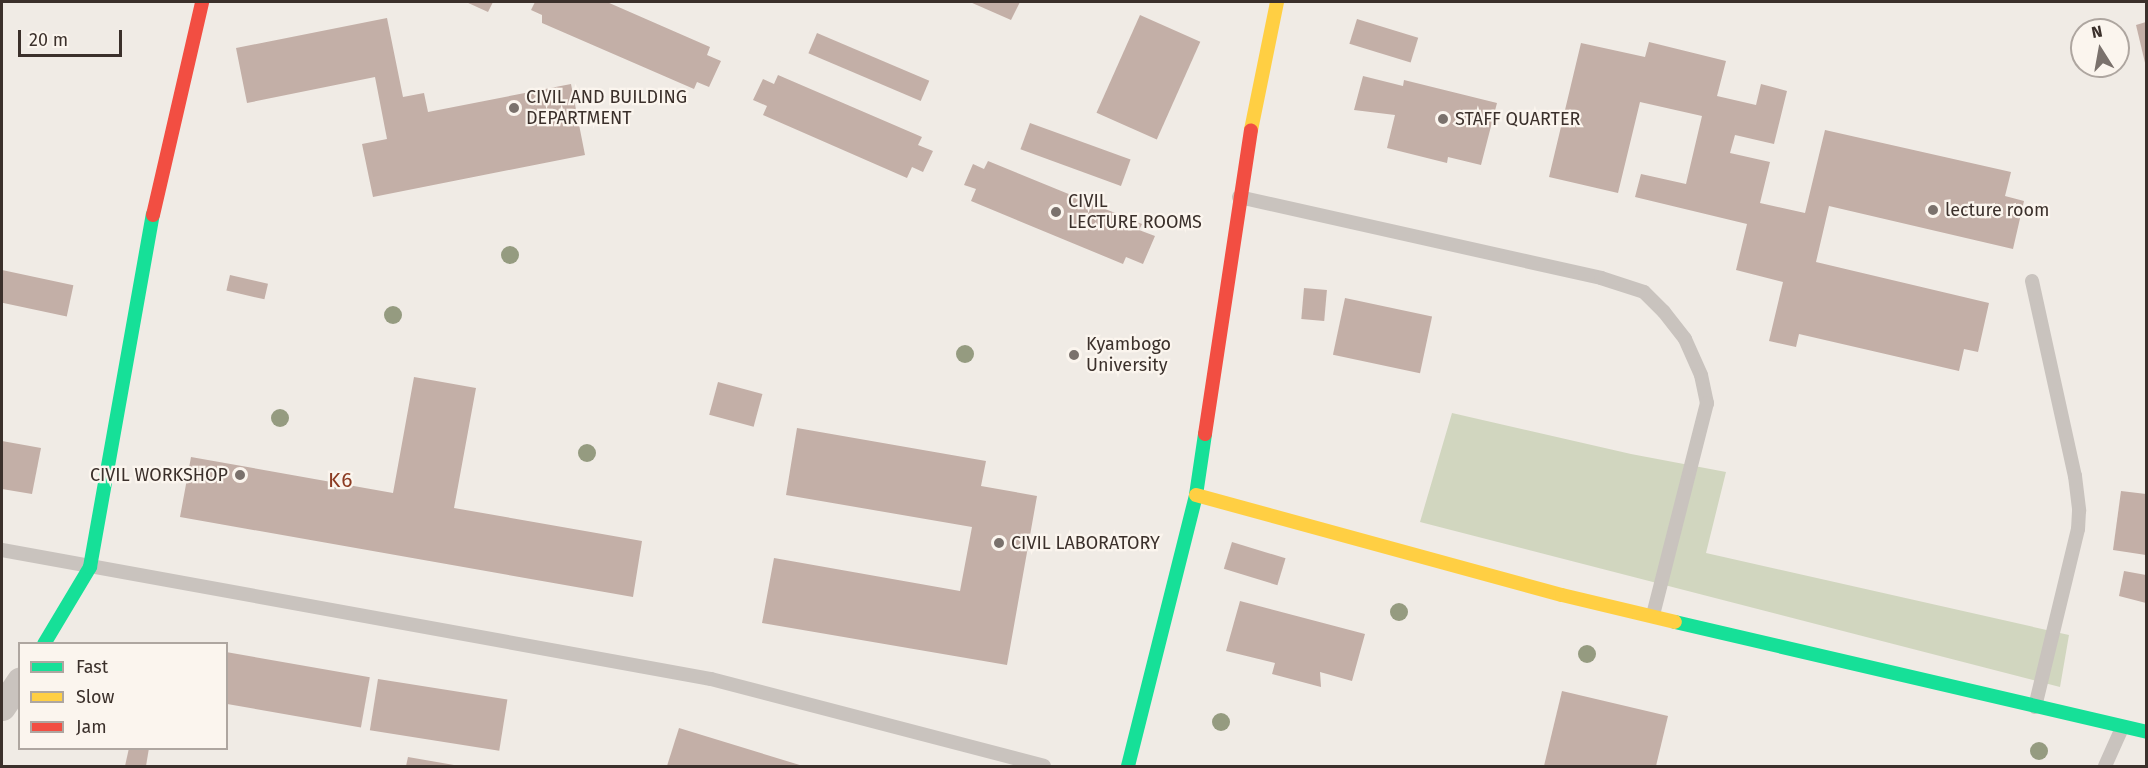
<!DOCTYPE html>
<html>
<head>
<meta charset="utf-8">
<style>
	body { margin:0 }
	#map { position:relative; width:2148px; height:768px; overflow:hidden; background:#f0ebe5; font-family:"Fira Sans",sans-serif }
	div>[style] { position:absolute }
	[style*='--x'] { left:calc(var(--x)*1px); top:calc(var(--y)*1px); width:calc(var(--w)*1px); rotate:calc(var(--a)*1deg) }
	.green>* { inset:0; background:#d1d6bf }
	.building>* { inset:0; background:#c3afa7; transform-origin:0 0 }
	.lane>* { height:14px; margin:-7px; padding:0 7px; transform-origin:7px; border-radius:7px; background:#c9c3be }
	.street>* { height:27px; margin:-13.5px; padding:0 13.5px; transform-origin:13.5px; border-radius:13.5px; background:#c9c3be }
	.fast>* { height:14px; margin:-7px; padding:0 7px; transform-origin:7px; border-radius:7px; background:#16e098 }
	.slow>* { height:14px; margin:-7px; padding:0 7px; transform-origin:7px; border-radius:7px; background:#ffcf43 }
	.jam>* { height:14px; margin:-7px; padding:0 7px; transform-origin:7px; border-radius:7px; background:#f24e42 }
	.trees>* { width:18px; height:18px; margin:-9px; border-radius:50%; background:#959b80 }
	.dots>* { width:16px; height:16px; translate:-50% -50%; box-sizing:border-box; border:3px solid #fbf5ee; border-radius:50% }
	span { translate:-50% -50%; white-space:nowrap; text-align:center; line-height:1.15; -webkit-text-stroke:4.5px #fbf5ee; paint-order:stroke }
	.poi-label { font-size:18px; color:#3b302b }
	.left { translate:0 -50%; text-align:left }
	.right { translate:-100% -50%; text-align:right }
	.quarter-label { font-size:21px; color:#8c3b22; letter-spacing:1.5px }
	.frame { position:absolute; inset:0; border:3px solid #3b302b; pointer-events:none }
	.legend { position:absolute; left:18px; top:642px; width:210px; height:108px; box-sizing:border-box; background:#fbf5ee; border:2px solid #aea6a0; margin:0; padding:8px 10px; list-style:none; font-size:18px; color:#3b302b }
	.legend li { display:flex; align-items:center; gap:12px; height:30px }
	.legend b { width:30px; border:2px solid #aea6a0 }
	.north { position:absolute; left:2070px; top:18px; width:60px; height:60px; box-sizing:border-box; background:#fbf5ee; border:2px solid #aea6a0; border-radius:50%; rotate:349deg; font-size:16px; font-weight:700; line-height:24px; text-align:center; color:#3b302b }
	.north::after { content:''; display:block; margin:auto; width:21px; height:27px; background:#7a716c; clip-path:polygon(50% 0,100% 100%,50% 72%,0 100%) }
	.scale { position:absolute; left:18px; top:30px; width:104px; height:27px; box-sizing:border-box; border:3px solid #3b302b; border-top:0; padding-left:8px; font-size:18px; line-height:21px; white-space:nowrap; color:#3b302b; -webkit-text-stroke:4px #fbf5ee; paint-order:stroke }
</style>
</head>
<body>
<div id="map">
	<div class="green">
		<div style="clip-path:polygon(1452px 413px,1631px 454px,1726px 472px,1706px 553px,2069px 635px,2060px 687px,1420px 522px)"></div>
	</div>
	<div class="building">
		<div style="clip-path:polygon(466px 2px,493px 2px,488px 12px)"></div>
		<div style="clip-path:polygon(535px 2px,607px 2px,710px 47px,707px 55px,721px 61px,709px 87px,697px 82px,694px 89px,542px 23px,542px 15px,531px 10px)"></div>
		<div style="clip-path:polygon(970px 2px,1020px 2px,1011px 20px)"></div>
		<div style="left:1140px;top:15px;width:66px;height:107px;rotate:24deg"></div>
		<div style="clip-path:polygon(387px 18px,403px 97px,424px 93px,428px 112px,571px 84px,585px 155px,373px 197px,362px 144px,387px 139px,375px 77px,247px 103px,236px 48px)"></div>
		<div style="left:1357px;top:19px;width:64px;height:26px;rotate:17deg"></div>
		<div style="clip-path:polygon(2146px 22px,2146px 67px,2136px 25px)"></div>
		<div style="left:817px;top:33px;width:122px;height:22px;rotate:23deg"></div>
		<div style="clip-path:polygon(1649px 42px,1726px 61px,1717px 96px,1756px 105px,1761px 84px,1787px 91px,1774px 144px,1735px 135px,1730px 153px,1770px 162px,1760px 203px,1805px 213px,1825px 130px,2011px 172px,2005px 196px,2024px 201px,2013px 249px,1829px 206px,1816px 262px,1989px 303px,1978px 352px,1964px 349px,1959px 371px,1799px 334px,1796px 347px,1769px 341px,1783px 282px,1736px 270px,1747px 224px,1635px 197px,1641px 174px,1686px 184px,1702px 116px,1640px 102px,1618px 193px,1549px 177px,1581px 43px,1645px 57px)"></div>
		<div style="clip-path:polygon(778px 75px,922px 137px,918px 145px,933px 151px,923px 172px,912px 167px,907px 178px,763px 115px,767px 106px,753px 100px,763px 79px,774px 84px)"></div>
		<div style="clip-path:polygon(1363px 76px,1403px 86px,1404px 80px,1497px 103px,1481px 165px,1448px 157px,1447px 163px,1387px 148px,1395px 115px,1354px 110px)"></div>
		<div style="left:1030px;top:123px;width:107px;height:28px;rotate:20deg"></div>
		<div style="clip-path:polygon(988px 161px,1142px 224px,1139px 230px,1155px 236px,1143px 264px,1126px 257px,1123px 264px,971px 201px,976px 189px,964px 185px,973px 164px,984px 169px)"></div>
		<div style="left:2px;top:270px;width:73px;height:32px;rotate:12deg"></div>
		<div style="left:230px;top:275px;width:39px;height:16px;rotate:13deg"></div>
		<div style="left:1304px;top:288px;width:23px;height:31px;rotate:5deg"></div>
		<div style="left:1345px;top:298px;width:89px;height:58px;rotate:12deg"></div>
		<div style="clip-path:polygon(414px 377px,476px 388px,454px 508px,642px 541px,633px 597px,180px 517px,191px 457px,393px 493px)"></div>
		<div style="left:718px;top:382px;width:46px;height:34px;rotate:15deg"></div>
		<div style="clip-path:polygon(797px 428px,986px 461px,981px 486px,1037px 496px,1007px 665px,762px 623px,774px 558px,960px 591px,972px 527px,786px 495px)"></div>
		<div style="clip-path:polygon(2px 441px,41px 448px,32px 494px,2px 489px)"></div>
		<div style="clip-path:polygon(2121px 491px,2146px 494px,2146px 555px,2113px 550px)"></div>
		<div style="left:1232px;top:542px;width:56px;height:28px;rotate:17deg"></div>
		<div style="clip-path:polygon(2124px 571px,2146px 575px,2146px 603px,2119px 596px)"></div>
		<div style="clip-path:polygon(1240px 601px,1365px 634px,1352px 681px,1320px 672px,1321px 687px,1272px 674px,1275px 663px,1226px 651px)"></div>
		<div style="left:226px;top:652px;width:146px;height:51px;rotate:10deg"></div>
		<div style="left:378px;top:679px;width:131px;height:52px;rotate:9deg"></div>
		<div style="clip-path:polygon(1562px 691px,1668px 716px,1656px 766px,1544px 766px)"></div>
		<div style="clip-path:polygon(679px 728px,803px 766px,667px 766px)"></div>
		<div style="clip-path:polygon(129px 748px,149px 748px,146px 766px,125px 766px)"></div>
		<div style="clip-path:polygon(408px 757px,454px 765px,453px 766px,406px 766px)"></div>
	</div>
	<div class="lane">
		<div style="--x:1239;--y:197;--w:371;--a:12.6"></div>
		<div style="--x:1601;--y:278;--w:45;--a:18"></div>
		<div style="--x:1644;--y:292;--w:28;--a:45"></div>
		<div style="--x:1664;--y:312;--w:34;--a:52"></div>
		<div style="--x:1685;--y:339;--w:39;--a:66"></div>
		<div style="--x:1701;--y:375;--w:29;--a:78"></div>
		<div style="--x:1707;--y:403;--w:219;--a:104.3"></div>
		<div style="--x:2032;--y:281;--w:200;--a:77.6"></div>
		<div style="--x:2075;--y:476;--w:35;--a:83"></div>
		<div style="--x:2079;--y:511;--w:18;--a:93"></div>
		<div style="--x:2078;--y:529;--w:183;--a:103.6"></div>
		<div style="--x:2;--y:550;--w:721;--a:10.31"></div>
		<div style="--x:711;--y:679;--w:344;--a:14.6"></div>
		<div style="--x:2105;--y:766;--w:42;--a:-65.9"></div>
	</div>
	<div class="street">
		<div style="--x:2;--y:707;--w:32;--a:-56"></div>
	</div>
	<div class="fast">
		<div style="--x:1675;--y:622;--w:484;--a:13.1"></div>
		<div style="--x:44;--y:644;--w:90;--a:-59.1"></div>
		<div style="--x:90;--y:567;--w:358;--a:-79.9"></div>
		<div style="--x:1128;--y:766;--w:279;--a:-75.9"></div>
		<div style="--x:1196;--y:495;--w:62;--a:-81.6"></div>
	</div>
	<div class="slow">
		<div style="--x:1251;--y:130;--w:131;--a:-78.5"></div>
		<div style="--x:1196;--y:495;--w:379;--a:15.3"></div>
		<div style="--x:1562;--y:595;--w:116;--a:13.4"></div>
	</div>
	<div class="jam">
		<div style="--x:153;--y:215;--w:219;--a:-77"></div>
		<div style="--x:1205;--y:434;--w:307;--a:-81.4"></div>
	</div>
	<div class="trees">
		<div style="left:510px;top:255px"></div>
		<div style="left:393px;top:315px"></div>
		<div style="left:965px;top:354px"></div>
		<div style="left:280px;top:418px"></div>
		<div style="left:587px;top:453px"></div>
		<div style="left:1399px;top:612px"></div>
		<div style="left:1587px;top:654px"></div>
		<div style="left:1221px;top:722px"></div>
		<div style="left:2039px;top:751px"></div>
	</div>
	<div class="dots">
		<div style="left:514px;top:108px;background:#7a716c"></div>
		<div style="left:1443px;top:119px;background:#7a716c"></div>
		<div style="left:1933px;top:210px;background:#7a716c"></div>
		<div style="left:1056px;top:212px;background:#7a716c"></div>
		<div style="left:1074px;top:355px;background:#7a716c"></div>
		<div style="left:240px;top:475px;background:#7a716c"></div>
		<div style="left:999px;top:543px;background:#7a716c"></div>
	</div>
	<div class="poi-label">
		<span class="left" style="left:526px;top:108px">CIVIL AND BUILDING<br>DEPARTMENT</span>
		<span class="left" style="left:1455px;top:119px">STAFF QUARTER</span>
		<span class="left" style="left:1068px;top:212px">CIVIL<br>LECTURE ROOMS</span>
		<span class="left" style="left:1945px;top:210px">lecture room</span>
		<span class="left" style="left:1086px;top:355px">Kyambogo<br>University</span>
		<span class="right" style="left:228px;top:475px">CIVIL WORKSHOP</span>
		<span class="left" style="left:1011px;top:543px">CIVIL LABORATORY</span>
	</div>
	<div class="quarter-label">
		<span style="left:341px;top:480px">K6</span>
	</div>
	<div class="frame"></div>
	<ul class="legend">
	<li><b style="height:8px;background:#16e098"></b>Fast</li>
	<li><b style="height:8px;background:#ffcf43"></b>Slow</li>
	<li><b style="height:8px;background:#f24e42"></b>Jam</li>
	</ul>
	<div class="north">N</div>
	<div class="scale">20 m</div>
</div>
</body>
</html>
